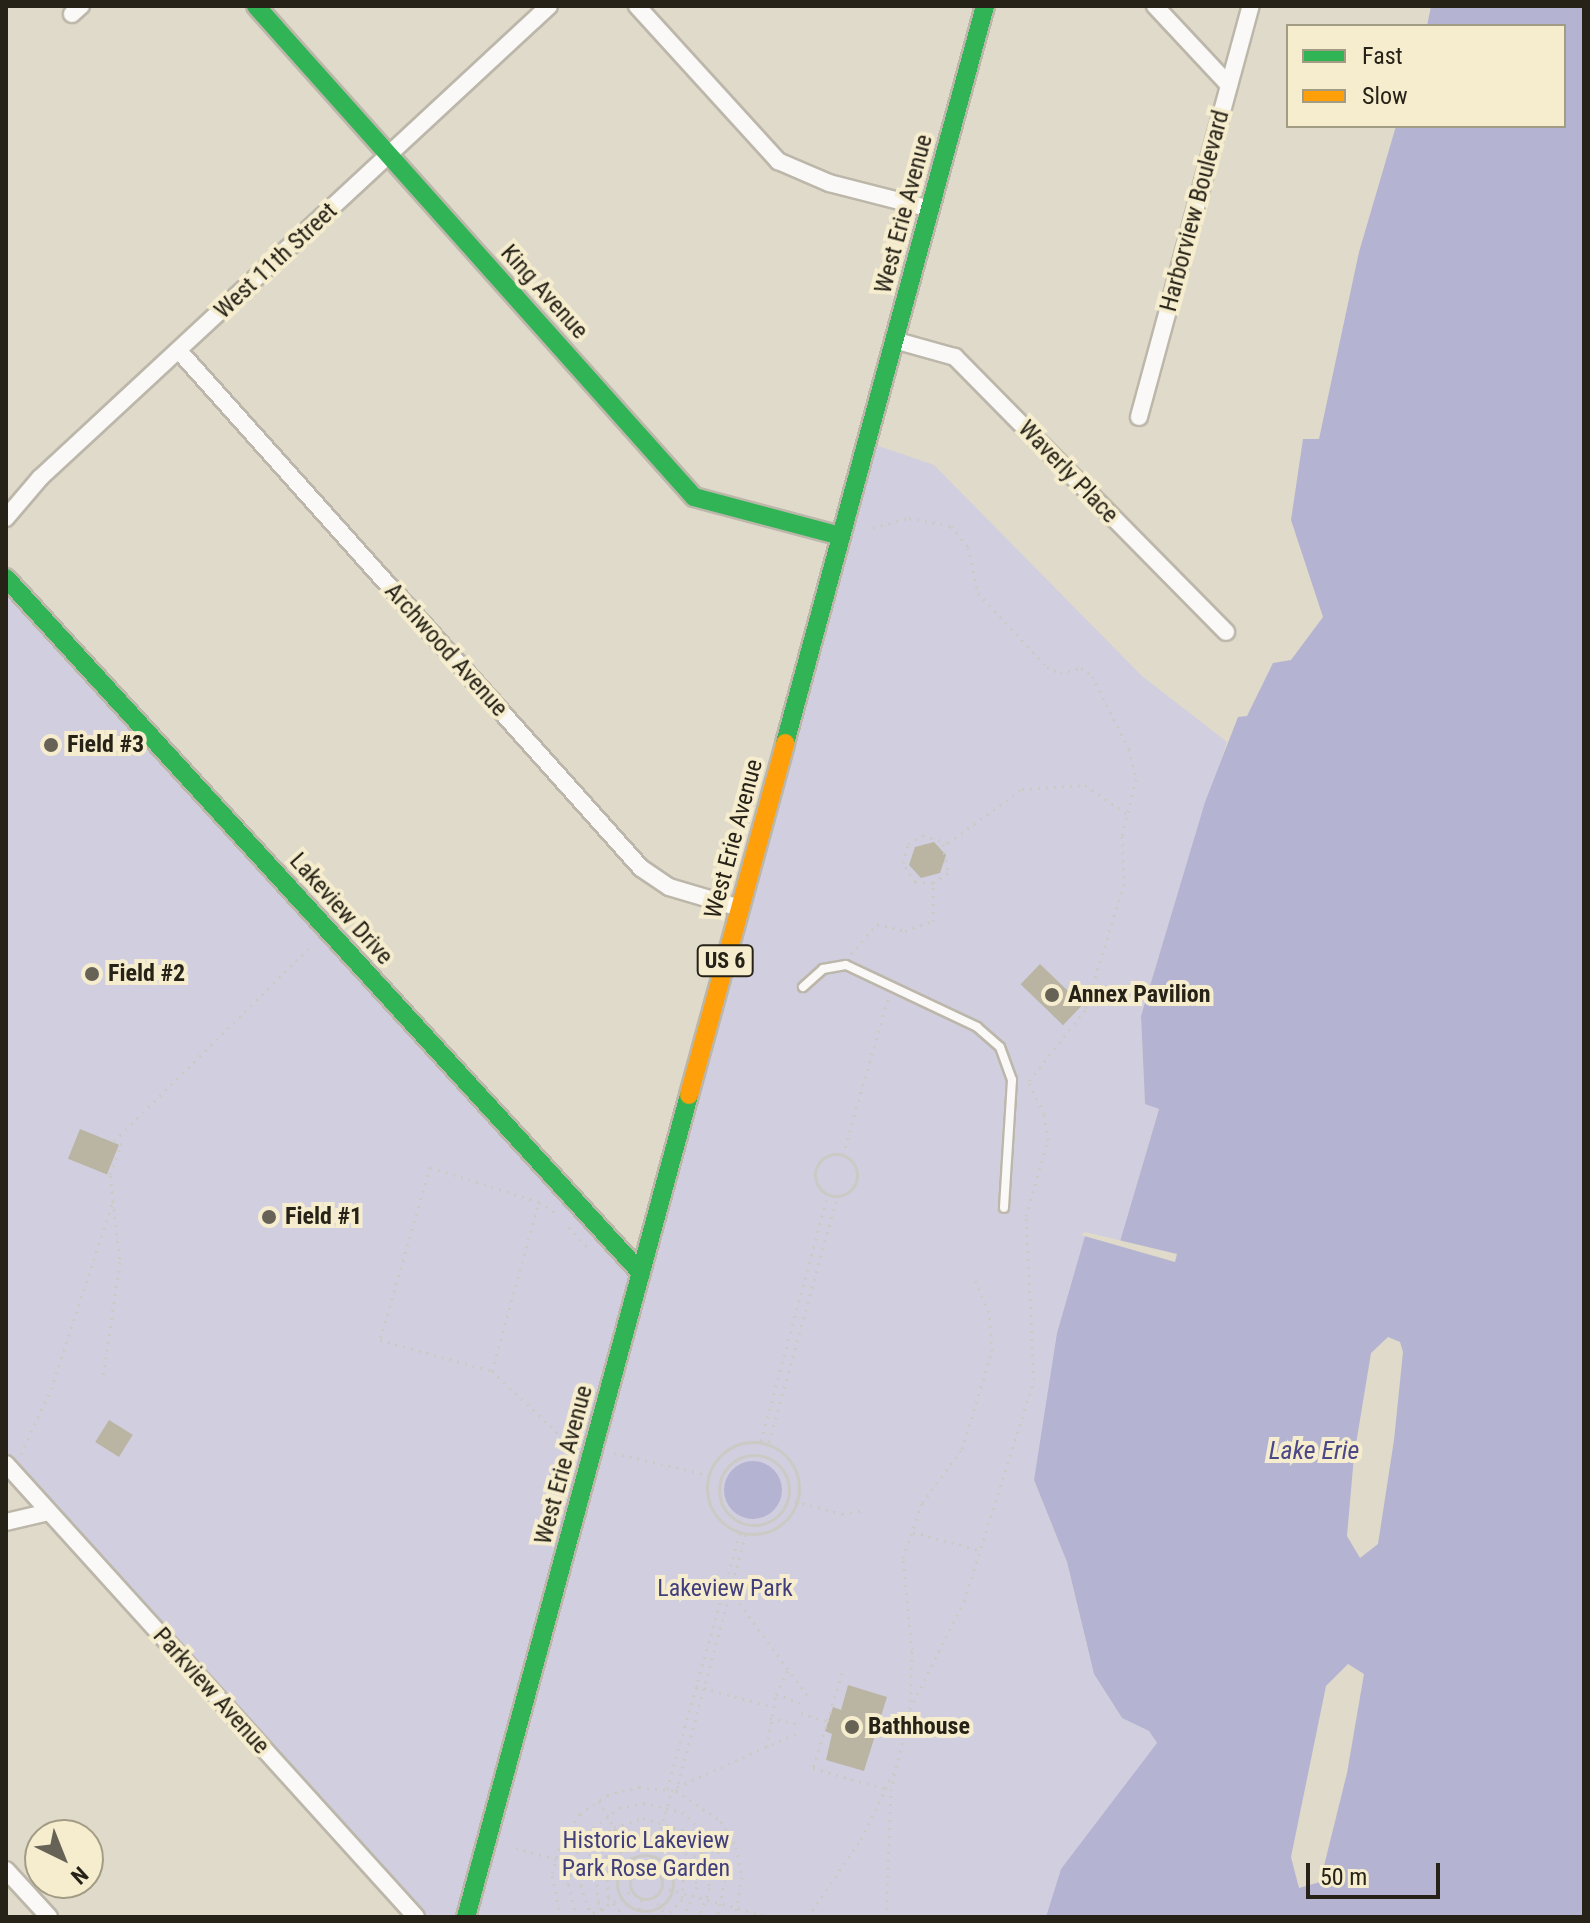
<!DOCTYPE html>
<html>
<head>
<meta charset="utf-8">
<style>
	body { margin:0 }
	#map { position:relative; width:1590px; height:1923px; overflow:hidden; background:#e0daca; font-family:"Roboto Condensed",sans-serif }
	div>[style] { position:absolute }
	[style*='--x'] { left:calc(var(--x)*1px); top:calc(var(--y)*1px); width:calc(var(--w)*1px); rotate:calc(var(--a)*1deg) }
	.green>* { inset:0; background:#d1cfdf }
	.water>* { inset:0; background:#b4b4d2 }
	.round { border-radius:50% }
	.pier>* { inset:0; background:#e0daca }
	.building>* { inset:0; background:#bab4a3; transform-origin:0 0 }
	.path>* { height:3px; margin-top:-1.5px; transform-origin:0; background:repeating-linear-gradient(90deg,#cccac5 0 2px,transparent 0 8px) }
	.path>.ring { margin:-1.5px; padding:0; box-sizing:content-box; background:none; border:3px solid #cccac5; border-radius:50% }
	.roads { filter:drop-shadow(2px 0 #bcb7aa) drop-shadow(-2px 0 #bcb7aa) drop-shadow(0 2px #bcb7aa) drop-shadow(0 -2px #bcb7aa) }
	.lane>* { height:8px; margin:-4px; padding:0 4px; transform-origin:4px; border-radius:4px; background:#faf9f7 }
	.street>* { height:16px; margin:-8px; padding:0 8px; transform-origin:8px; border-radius:8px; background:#faf9f7 }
	.fast>* { height:18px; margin:-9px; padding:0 9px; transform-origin:9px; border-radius:9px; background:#30b455 }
	.slow>* { height:18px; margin:-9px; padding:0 9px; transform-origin:9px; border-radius:9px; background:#ff9f0a }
	.dots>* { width:22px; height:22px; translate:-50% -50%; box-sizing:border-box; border:4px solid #f6edce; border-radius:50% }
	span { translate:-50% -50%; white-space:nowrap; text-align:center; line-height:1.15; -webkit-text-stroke:8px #f6edce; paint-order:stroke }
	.shield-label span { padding:2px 6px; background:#f6edce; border:2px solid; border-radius:6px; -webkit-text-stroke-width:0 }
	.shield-label { font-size:22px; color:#262217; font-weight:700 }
	.street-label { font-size:24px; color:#262217 }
	.poi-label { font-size:24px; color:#262217; font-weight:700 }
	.left { translate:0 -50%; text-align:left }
	.park-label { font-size:24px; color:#413e7c }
	.water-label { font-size:26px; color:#4b4887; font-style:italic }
	.frame { position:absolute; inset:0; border:8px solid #262217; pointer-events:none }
	.legend { position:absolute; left:1286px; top:24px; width:280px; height:104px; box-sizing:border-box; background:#f6edce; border:2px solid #a39c85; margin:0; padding:10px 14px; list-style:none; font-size:24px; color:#262217 }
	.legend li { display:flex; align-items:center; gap:16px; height:40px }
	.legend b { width:40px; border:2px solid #a39c85 }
	.north { position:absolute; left:24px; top:1819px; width:80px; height:80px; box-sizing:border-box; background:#f6edce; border:2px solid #a39c85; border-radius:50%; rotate:137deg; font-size:22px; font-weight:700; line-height:32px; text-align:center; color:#262217 }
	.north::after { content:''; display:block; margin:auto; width:28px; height:36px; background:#676256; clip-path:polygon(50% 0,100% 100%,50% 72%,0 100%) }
	.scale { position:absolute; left:1306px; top:1863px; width:134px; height:36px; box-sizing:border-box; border:4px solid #262217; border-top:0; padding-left:10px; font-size:24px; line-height:28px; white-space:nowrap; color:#262217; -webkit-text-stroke:6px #f6edce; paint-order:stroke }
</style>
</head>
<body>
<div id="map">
	<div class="green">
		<div style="clip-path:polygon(867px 442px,934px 465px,1142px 676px,1227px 742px,1141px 1016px,1145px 1104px,1159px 1108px,1119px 1246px,1085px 1236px,1034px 1480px,1067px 1562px,1094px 1674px,1122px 1718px,1149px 1731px,1157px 1743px,1046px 1917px,416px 1917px,6px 1464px,6px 578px,640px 1273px)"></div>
	</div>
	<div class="water">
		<div style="clip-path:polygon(1431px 6px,1584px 6px,1584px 1917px,1046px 1917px,1061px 1869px,1157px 1743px,1149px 1731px,1122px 1718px,1094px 1674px,1067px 1562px,1034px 1480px,1057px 1333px,1085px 1236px,1119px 1245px,1159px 1109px,1145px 1104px,1141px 1016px,1205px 802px,1238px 717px,1247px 716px,1273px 663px,1291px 660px,1323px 617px,1291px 520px,1303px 439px,1319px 439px,1359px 252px,1396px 126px,1564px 126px,1564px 26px,1427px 26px)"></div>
		<div class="round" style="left:724px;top:1461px;width:58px;height:58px"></div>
	</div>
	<div class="pier">
		<div style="clip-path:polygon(1085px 1232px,1177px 1254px,1175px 1262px,1081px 1235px)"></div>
		<div style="clip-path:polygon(1388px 1337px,1400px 1342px,1403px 1352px,1394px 1440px,1378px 1544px,1360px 1558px,1347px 1536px,1354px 1456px,1371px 1353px)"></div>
		<div style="clip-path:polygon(1348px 1664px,1364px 1674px,1347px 1773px,1320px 1882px,1299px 1888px,1291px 1857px,1326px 1686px)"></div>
	</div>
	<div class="building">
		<div style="clip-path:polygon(934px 842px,946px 855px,940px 873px,921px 878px,909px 865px,915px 847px)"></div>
		<div style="left:1040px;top:964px;width:59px;height:28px;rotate:44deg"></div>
		<div style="left:80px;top:1129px;width:42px;height:32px;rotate:22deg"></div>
		<div style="left:109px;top:1420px;width:28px;height:26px;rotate:32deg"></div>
		<div style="clip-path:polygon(848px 1685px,887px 1697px,864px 1771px,826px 1760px,832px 1734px,825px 1731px,833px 1707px,841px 1710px)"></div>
	</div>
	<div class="path">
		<div style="--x:873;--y:528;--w:37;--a:-16"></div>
		<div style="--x:909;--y:518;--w:43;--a:10.8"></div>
		<div style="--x:951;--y:526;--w:27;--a:51"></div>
		<div style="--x:968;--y:547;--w:47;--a:77.7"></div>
		<div style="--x:978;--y:593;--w:101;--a:47"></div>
		<div style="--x:1047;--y:667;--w:14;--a:25"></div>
		<div style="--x:1060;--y:673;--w:22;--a:-13"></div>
		<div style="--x:1081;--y:668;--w:14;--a:36"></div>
		<div style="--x:1092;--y:676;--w:82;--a:63.1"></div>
		<div style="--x:1129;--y:749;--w:31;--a:77"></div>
		<div style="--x:1136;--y:779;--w:59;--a:103.8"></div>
		<div style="--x:1122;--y:836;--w:48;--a:87.6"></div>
		<div style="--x:1124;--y:884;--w:132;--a:107.2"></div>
		<div style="--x:1085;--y:1010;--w:90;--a:128.3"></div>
		<div style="--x:943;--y:844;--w:29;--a:80"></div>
		<div style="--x:948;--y:873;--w:18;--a:146"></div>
		<div style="--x:933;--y:883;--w:18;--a:-177"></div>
		<div style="--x:915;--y:882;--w:22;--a:-122"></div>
		<div style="--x:903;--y:863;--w:20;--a:-75"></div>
		<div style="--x:908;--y:844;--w:17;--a:-31"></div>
		<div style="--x:923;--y:835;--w:26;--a:18"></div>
		<div style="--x:948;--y:843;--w:92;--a:-36.1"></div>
		<div style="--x:1022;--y:789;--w:63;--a:-3.6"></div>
		<div style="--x:1085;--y:785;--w:55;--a:34.6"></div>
		<div style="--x:851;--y:954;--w:40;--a:-49"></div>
		<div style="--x:877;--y:924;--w:29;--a:14"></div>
		<div style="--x:905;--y:931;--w:30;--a:-20"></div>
		<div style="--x:933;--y:921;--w:38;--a:-90"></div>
		<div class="ring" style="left:815px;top:1154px;width:39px;height:39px"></div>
		<div style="--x:843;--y:1155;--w:163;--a:-74"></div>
		<div style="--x:113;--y:1201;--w:27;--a:-96"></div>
		<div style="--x:110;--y:1174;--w:32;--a:-68"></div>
		<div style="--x:122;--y:1144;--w:9;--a:-159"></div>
		<div style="--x:114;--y:1141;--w:280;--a:-44.7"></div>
		<div style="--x:539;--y:1202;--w:24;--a:33"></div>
		<div style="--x:569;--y:1227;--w:31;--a:48"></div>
		<div style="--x:492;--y:1371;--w:175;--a:-74.5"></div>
		<div style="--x:539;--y:1202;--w:114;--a:-162.2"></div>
		<div style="--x:430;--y:1167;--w:180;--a:106.1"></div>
		<div style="--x:380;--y:1340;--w:116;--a:15.5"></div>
		<div style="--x:492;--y:1371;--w:96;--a:43.3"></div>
		<div style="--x:562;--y:1437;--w:11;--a:10"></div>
		<div style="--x:761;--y:1441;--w:256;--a:-74.8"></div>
		<div class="ring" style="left:707px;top:1442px;width:89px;height:89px"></div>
		<div style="--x:769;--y:1442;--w:256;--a:-74.4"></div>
		<div style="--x:614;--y:1453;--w:97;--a:13.2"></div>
		<div style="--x:21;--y:1454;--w:72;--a:-65.2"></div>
		<div style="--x:51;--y:1389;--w:198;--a:-71.7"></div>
		<div style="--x:113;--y:1201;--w:61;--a:83.5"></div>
		<div style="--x:120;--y:1262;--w:116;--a:98.4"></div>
		<div class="ring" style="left:719px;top:1455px;width:67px;height:67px"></div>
		<div style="--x:787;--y:1499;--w:57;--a:15.3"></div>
		<div style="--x:842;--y:1514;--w:22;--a:-10"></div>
		<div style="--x:913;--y:1532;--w:68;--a:15.3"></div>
		<div style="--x:725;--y:1584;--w:139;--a:53.5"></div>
		<div style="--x:842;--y:1673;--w:99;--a:107"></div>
		<div style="--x:813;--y:1768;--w:76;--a:16"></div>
		<div style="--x:696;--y:1686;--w:80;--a:15.3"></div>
		<div style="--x:776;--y:1694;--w:30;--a:20"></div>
		<div style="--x:910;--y:1709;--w:59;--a:-88.1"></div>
		<div style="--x:912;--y:1650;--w:92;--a:-95.6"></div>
		<div style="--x:903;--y:1558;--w:58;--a:-70.9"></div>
		<div style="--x:922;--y:1503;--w:67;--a:-53.5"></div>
		<div style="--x:962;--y:1449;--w:102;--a:-73"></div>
		<div style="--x:992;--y:1351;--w:39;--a:-94"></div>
		<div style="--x:989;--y:1312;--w:34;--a:-114"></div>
		<div style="--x:801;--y:1713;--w:28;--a:18"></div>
		<div style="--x:770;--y:1718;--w:29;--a:12"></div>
		<div style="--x:767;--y:1747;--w:54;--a:-80.4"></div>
		<div style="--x:776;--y:1694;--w:29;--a:-63"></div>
		<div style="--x:677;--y:1787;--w:132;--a:-24.2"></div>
		<div style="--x:667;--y:1789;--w:266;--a:-74.1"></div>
		<div style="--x:676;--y:1791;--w:267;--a:-74.8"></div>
		<div style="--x:599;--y:1801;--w:78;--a:60.2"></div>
		<div style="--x:516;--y:1848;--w:118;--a:15.7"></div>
		<div class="ring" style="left:617px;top:1855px;width:53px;height:53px"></div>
		<div style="--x:650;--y:1867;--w:80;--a:-74.1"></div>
		<div class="ring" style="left:630px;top:1867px;width:29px;height:29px"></div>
		<div style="--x:659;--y:1876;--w:81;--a:-29.7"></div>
		<div style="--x:661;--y:1887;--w:113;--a:15.4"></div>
		<div style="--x:654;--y:1896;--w:24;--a:60"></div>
		<div style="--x:560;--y:1917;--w:45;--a:-100.3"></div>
		<div style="--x:552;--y:1873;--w:32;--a:-74"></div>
		<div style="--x:561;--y:1842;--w:34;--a:-56"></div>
		<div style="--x:580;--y:1814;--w:33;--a:-35"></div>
		<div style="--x:607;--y:1795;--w:33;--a:-14"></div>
		<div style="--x:639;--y:1787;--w:37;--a:6"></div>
		<div style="--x:676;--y:1791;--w:54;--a:33.7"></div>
		<div style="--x:721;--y:1821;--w:30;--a:60"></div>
		<div style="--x:736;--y:1847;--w:31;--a:79"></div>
		<div style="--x:742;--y:1877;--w:41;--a:99.9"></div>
		<div style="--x:577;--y:1917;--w:34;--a:-105"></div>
		<div style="--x:568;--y:1884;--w:48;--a:-74.2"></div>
		<div style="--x:581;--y:1838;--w:48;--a:-38.3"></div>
		<div style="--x:619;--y:1808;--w:25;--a:-12"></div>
		<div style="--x:643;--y:1803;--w:40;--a:13"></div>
		<div style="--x:682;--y:1812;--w:47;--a:43.3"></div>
		<div style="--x:716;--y:1844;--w:37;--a:76"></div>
		<div style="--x:725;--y:1880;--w:38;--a:102"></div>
		<div style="--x:586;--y:1917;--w:53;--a:-29.5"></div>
		<div style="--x:592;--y:1917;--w:33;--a:-110"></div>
		<div style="--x:581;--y:1886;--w:40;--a:-74"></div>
		<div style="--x:592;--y:1848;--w:30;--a:-44"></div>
		<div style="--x:614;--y:1827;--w:30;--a:-17"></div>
		<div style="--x:643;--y:1818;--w:42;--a:16.7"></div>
		<div style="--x:683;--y:1830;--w:21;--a:45"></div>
		<div style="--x:698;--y:1845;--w:45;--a:74.4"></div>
		<div style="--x:710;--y:1888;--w:31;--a:111"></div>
		<div style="--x:608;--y:1917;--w:18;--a:-124"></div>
		<div style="--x:598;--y:1902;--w:32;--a:-94"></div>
		<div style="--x:596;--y:1870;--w:32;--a:-56"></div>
		<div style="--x:614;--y:1843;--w:31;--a:-21"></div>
		<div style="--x:643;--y:1832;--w:33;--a:16"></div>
		<div style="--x:675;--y:1841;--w:23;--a:49"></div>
		<div style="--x:690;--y:1858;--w:30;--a:76"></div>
		<div style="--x:697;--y:1887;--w:33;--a:115"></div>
		<div style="--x:625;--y:1917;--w:26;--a:-130"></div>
		<div style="--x:608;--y:1897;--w:24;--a:-92"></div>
		<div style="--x:607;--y:1873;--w:26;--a:-58"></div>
		<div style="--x:621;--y:1851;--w:24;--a:-19"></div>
		<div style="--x:644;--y:1843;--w:26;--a:16"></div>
		<div style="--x:669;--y:1850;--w:27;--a:56"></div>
		<div style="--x:684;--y:1872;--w:27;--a:94"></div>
		<div style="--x:682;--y:1899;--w:25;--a:133"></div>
		<div style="--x:637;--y:1917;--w:19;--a:-74"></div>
		<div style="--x:808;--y:1917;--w:94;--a:-55.8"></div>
		<div style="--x:861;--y:1839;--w:76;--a:-64.1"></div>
		<div style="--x:886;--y:1917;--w:126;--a:-87.7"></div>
		<div style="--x:891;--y:1791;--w:84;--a:-77"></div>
		<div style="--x:910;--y:1709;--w:121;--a:-63.4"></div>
		<div style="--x:964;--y:1601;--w:232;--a:-72.4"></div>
		<div style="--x:1034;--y:1380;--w:164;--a:-92.8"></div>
		<div style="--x:1026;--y:1216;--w:79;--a:-73.9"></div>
		<div style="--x:1048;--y:1140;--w:26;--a:-99"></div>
		<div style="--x:1044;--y:1114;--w:37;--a:-116"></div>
	</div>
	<div class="roads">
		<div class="lane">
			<div style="--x:803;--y:987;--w:27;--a:-42"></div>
			<div style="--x:823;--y:969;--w:23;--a:-10"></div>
			<div style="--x:846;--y:965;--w:145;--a:25.3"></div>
			<div style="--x:977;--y:1027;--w:30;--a:41"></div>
			<div style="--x:1000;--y:1047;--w:35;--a:70"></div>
			<div style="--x:1012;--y:1080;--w:128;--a:93.6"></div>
		</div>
		<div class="street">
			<div style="--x:637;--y:6;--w:210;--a:47.7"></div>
			<div style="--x:778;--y:161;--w:56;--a:23.3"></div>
			<div style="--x:829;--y:183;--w:104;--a:14.4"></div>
			<div style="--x:1155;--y:6;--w:108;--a:46.9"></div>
			<div style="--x:72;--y:14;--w:12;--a:-42"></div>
			<div style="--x:894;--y:340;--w:63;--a:15.6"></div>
			<div style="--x:955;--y:357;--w:386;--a:45.4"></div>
			<div style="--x:180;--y:352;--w:692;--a:48.22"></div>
			<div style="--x:641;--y:868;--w:34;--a:34"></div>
			<div style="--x:669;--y:887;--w:74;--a:16.5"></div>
			<div style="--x:1139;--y:417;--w:426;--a:-74.8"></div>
			<div style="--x:6;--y:518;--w:52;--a:-49.6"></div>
			<div style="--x:40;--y:478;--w:694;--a:-42.84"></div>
			<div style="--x:6;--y:1464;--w:611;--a:47.85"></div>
			<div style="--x:6;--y:1522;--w:44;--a:-13.1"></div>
			<div style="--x:6;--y:1870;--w:64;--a:47.5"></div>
		</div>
		<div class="fast">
			<div style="--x:256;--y:6;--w:658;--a:48.27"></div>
			<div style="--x:694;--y:497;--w:152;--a:14.9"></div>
			<div style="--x:6;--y:578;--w:941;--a:47.58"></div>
			<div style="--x:785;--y:743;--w:764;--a:-74.82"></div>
			<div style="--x:466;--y:1917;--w:852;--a:-74.82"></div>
		</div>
		<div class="slow">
			<div style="--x:689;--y:1095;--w:365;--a:-74.7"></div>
		</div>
	</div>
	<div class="dots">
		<div style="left:51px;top:745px;background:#676256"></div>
		<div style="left:92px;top:974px;background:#676256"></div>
		<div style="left:1052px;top:995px;background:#676256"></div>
		<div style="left:269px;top:1217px;background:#676256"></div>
		<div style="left:852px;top:1727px;background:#676256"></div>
	</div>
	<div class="shield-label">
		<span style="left:725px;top:961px">US 6</span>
	</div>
	<div class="street-label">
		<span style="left:1195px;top:211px;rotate:-75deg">Harborview Boulevard</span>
		<span style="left:904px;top:214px;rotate:-75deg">West Erie Avenue</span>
		<span style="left:276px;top:261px;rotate:-43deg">West 11th Street</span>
		<span style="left:544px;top:292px;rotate:48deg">King Avenue</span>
		<span style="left:1068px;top:472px;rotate:46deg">Waverly Place</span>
		<span style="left:446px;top:650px;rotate:48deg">Archwood Avenue</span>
		<span style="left:734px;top:839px;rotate:-75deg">West Erie Avenue</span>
		<span style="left:341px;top:909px;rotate:48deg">Lakeview Drive</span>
		<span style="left:564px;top:1465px;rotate:-75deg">West Erie Avenue</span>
		<span style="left:211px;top:1691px;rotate:48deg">Parkview Avenue</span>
	</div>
	<div class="poi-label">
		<span class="left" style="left:67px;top:745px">Field #3</span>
		<span class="left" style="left:108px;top:974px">Field #2</span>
		<span class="left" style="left:1068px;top:995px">Annex Pavilion</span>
		<span class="left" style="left:285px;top:1217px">Field #1</span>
		<span class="left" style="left:868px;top:1727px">Bathhouse</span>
	</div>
	<div class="park-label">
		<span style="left:725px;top:1589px">Lakeview Park</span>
		<span style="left:646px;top:1855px">Historic Lakeview<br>Park Rose Garden</span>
	</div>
	<div class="water-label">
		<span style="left:1314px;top:1451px">Lake Erie</span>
	</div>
	<div class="frame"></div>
	<ul class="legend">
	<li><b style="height:10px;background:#30b455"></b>Fast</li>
	<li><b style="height:10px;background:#ff9f0a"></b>Slow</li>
	</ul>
	<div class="north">N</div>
	<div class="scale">50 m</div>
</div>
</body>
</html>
